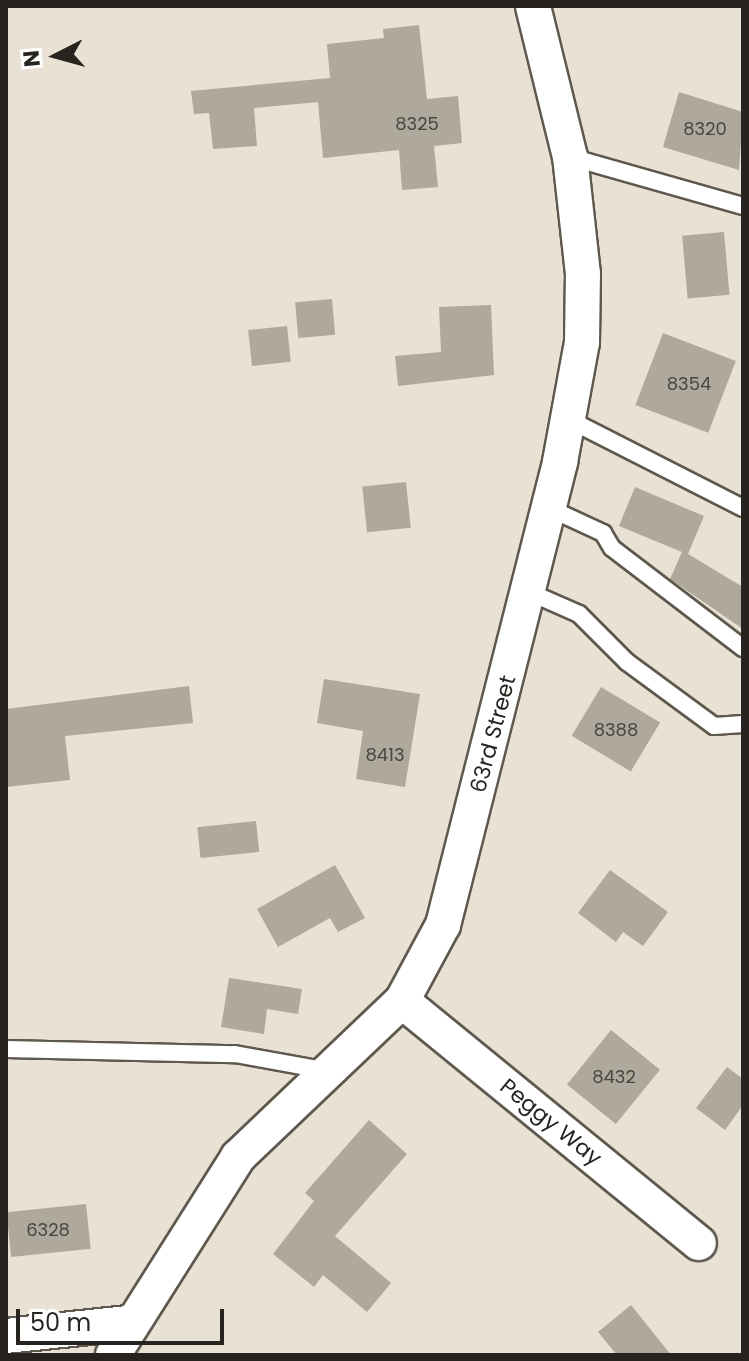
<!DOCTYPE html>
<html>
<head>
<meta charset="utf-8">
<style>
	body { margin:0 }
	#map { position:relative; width:749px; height:1361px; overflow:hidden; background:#e8e1d4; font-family:Poppins,sans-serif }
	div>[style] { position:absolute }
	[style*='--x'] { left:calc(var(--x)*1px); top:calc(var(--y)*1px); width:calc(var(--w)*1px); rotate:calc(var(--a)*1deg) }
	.building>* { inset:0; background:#afa89c; transform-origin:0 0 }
	.roads { filter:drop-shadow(2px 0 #5e584d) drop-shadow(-2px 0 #5e584d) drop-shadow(0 2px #5e584d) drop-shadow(0 -2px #5e584d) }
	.service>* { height:16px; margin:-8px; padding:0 8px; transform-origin:8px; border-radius:8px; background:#fff }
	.minor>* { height:34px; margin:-17px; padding:0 17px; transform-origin:17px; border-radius:17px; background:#fff }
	span { translate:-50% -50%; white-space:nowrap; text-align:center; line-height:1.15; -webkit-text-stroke:6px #fff; paint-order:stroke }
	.number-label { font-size:18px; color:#49453f }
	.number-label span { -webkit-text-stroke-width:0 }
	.street-label { font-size:22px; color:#272420 }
	.frame { position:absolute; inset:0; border:8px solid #272420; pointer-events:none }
	.north { position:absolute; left:16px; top:16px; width:80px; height:80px; -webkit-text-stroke:6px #fff; paint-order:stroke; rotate:264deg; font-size:22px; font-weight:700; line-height:32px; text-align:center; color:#272420 }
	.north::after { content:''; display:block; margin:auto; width:28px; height:36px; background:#272420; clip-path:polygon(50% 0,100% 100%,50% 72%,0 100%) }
	.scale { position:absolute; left:16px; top:1309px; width:208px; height:36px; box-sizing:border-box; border:4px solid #272420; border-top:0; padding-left:10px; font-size:24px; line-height:28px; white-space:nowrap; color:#272420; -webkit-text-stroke:6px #fff; paint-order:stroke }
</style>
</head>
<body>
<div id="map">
	<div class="building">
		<div style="clip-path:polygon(419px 25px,427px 99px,458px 96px,462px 143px,434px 146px,438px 187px,402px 190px,399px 150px,323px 158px,318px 102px,254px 108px,257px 146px,213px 149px,209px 113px,194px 114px,191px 91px,330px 78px,327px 44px,384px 38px,383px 29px)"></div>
		<div style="clip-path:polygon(679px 92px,743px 112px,739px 170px,663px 147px)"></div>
		<div style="left:724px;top:232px;width:63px;height:42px;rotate:85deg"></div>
		<div style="left:332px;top:299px;width:36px;height:37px;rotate:85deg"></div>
		<div style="clip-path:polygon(491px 305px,494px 375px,398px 386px,395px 356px,441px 352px,439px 307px)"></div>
		<div style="left:287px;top:326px;width:36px;height:39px;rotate:84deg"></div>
		<div style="left:663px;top:333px;width:78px;height:77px;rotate:21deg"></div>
		<div style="left:406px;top:482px;width:46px;height:44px;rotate:84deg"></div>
		<div style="clip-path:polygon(635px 487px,704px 516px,688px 554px,743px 587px,743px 629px,670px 579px,682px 552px,619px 526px)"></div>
		<div style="clip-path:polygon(324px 679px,420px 694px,405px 787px,356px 779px,363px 731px,317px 723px)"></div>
		<div style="clip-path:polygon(189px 686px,193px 723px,65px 736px,70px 780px,6px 787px,6px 709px)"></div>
		<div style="left:601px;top:687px;width:69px;height:57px;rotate:31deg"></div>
		<div style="left:256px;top:821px;width:31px;height:59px;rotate:84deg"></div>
		<div style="clip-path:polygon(335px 865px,365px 918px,338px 932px,330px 918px,278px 947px,257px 909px)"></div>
		<div style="clip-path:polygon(610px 870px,668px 912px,643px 946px,623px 932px,616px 942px,578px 913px)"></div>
		<div style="clip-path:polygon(229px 978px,302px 989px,298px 1014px,267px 1009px,264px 1034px,221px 1027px)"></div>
		<div style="left:611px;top:1030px;width:63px;height:70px;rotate:39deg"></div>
		<div style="clip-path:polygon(727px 1067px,743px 1079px,743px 1105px,725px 1130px,696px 1108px)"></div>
		<div style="clip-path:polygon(369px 1120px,407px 1154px,335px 1236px,391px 1283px,367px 1312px,323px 1275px,314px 1287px,273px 1254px,314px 1201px,305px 1193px)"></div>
		<div style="left:86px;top:1204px;width:45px;height:80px;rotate:84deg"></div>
		<div style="clip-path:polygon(631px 1305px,671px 1355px,617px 1355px,598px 1332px)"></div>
	</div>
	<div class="roads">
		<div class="service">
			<div style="--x:570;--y:157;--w:180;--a:15.8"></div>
			<div style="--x:568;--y:419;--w:196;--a:27"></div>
			<div style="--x:549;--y:508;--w:60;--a:24.8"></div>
			<div style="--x:603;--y:533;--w:17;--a:59"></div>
			<div style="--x:612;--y:548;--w:165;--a:37.4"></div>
			<div style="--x:529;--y:592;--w:55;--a:23.7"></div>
			<div style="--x:579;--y:614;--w:68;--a:45"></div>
			<div style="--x:627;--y:662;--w:108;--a:36.3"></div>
			<div style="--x:714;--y:726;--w:29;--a:-4"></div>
			<div style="--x:6;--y:1049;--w:229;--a:1.3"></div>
			<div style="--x:235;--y:1054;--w:96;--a:10.3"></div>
		</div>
		<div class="minor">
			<div style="--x:402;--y:1001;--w:383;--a:39.2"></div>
			<div style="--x:6;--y:1336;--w:123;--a:-6.1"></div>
			<div style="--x:113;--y:1355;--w:234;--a:-57.7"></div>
			<div style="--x:238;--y:1157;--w:226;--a:-43.6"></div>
			<div style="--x:402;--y:1001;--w:86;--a:-61.7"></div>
			<div style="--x:443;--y:925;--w:478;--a:-75.8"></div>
			<div style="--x:560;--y:462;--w:122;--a:-79.6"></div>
			<div style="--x:582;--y:342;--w:68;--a:-89.2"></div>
			<div style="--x:583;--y:274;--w:118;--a:-96.3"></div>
			<div style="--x:570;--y:157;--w:155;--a:-103.8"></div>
		</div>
	</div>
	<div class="number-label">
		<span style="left:417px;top:124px">8325</span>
		<span style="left:705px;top:129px">8320</span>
		<span style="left:689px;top:384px">8354</span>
		<span style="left:616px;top:730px">8388</span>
		<span style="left:385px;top:755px">8413</span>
		<span style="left:614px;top:1077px">8432</span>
		<span style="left:48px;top:1230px">6328</span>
	</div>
	<div class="street-label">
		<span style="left:493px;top:734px;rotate:-75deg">63rd Street</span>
		<span style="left:551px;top:1122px;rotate:39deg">Peggy Way</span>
	</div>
	<div class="frame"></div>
	<div class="north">N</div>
	<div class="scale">50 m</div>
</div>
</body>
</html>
